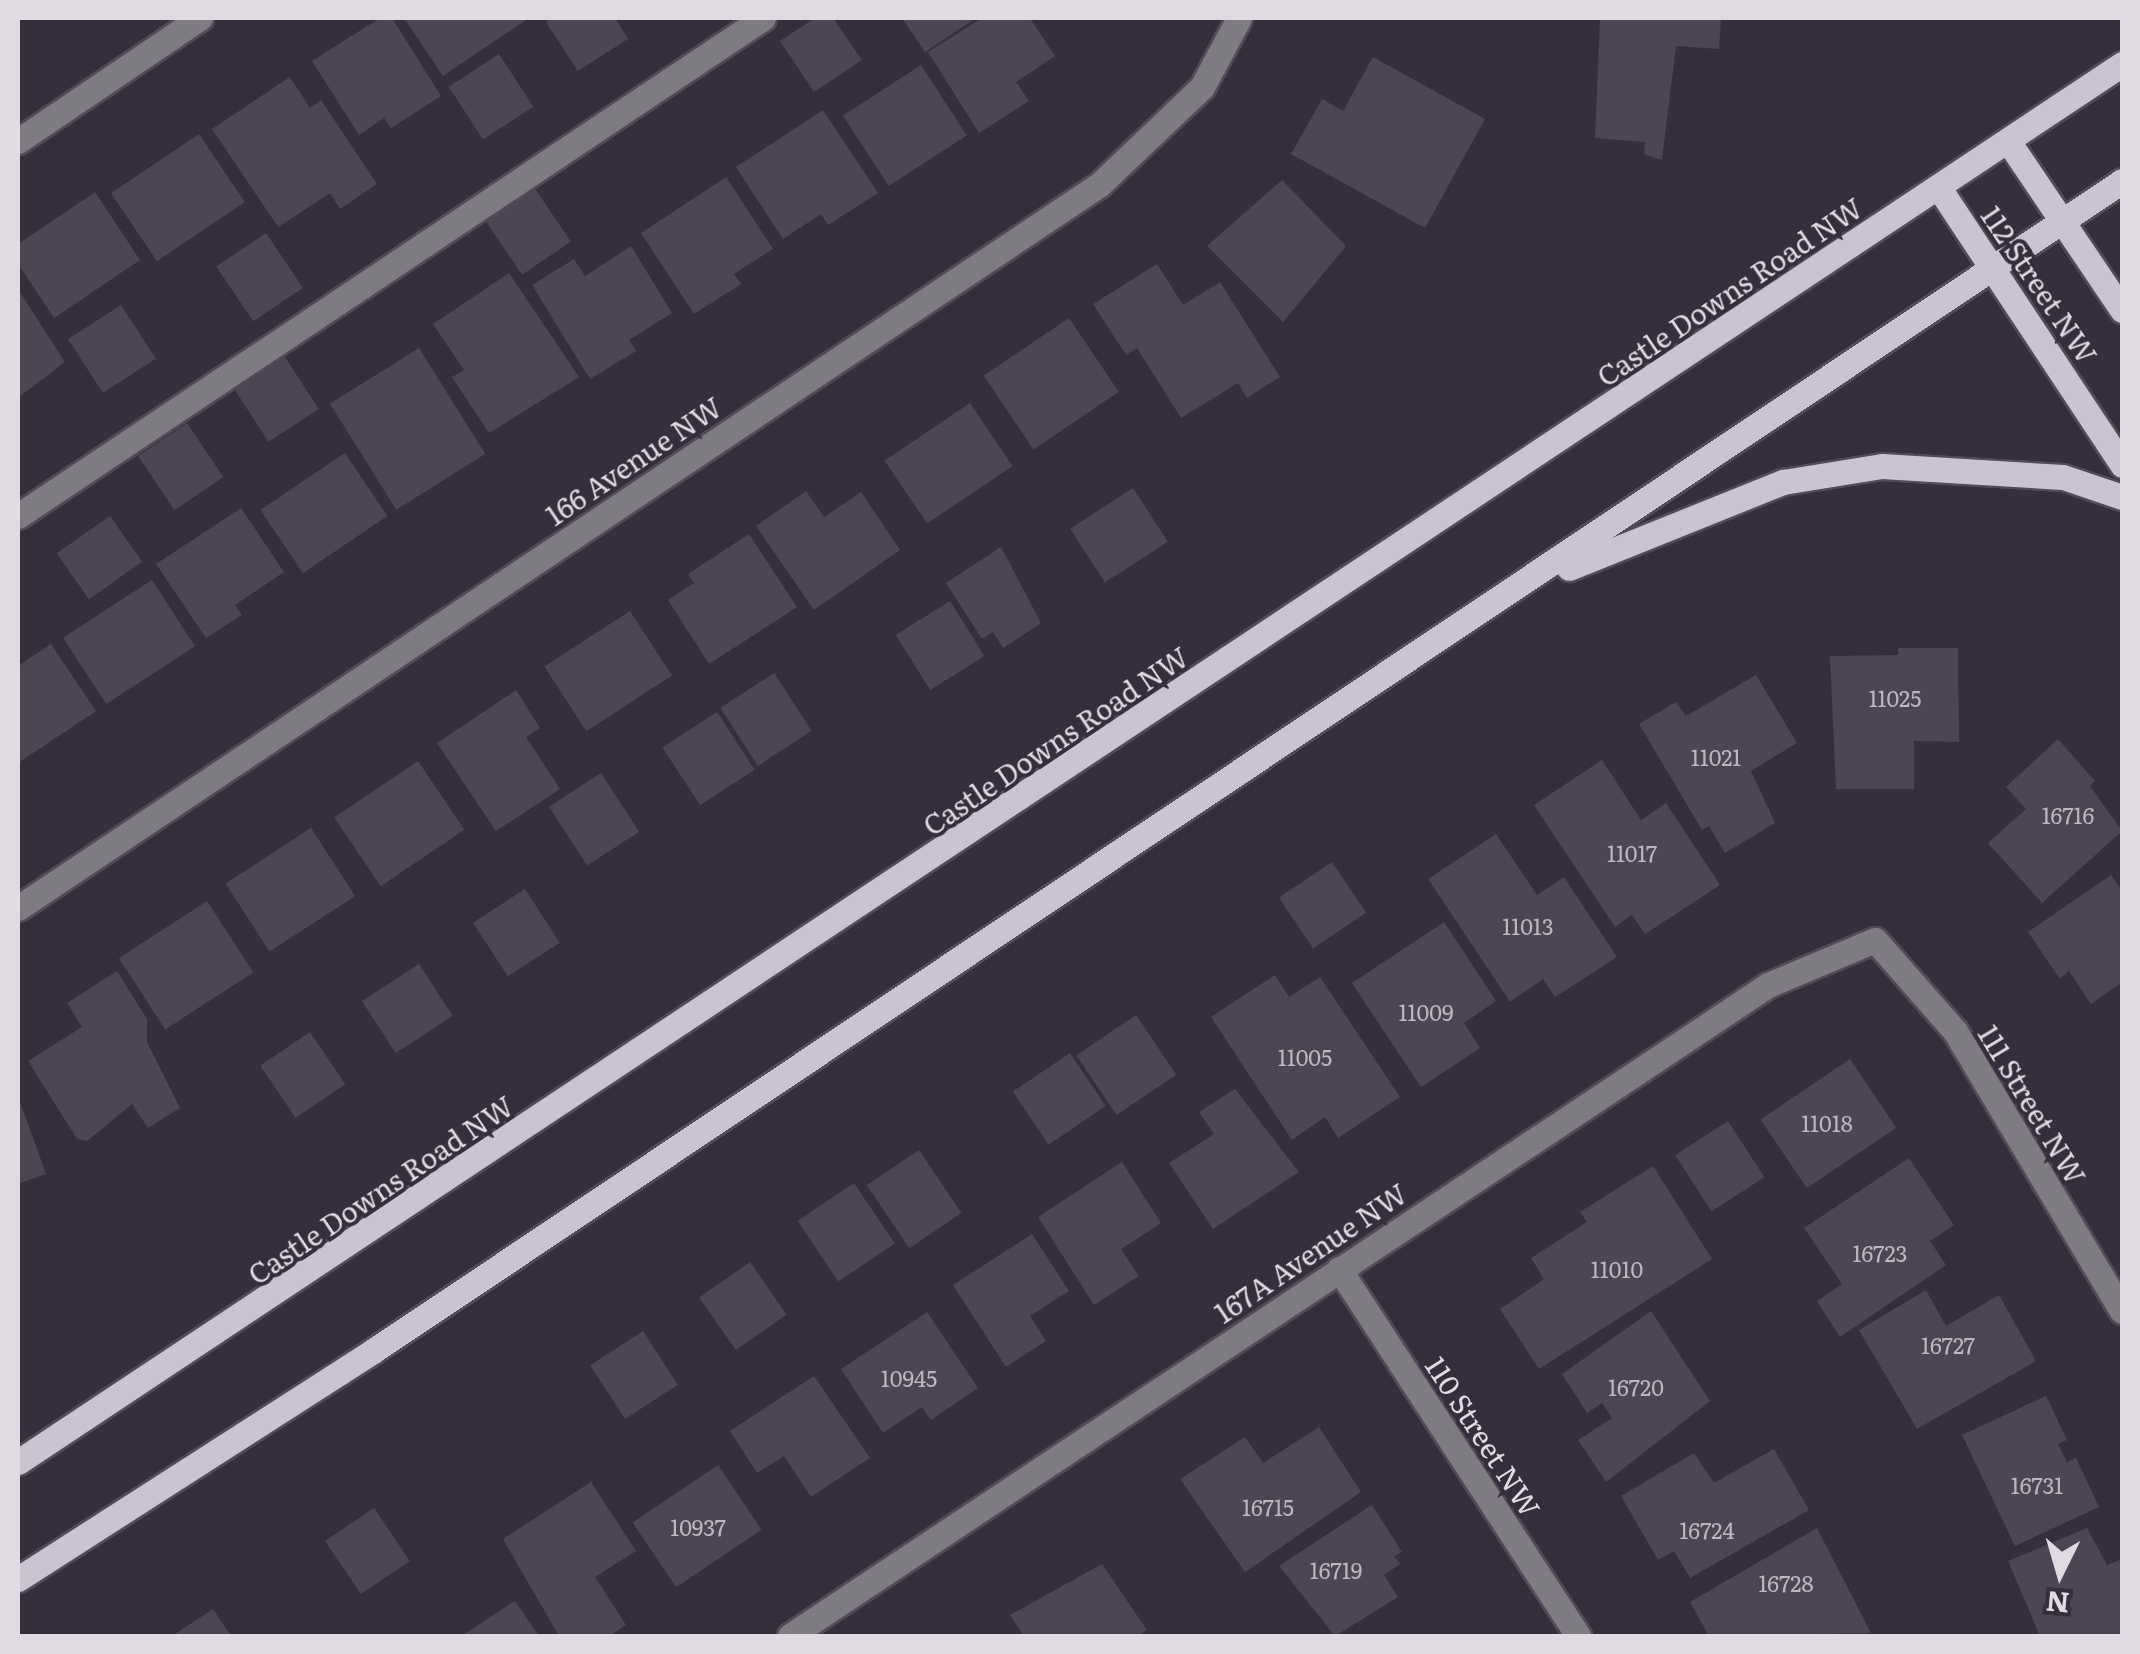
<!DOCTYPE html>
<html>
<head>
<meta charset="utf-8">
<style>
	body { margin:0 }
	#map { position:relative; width:2140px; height:1654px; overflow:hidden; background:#362e3c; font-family:Literata,serif }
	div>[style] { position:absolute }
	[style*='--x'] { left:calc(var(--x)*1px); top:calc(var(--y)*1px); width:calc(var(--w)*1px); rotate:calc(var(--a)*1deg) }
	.building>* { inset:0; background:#4e4554; transform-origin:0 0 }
	.roads { filter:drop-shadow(2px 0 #514a57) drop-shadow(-2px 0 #514a57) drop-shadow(0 2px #514a57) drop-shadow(0 -2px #514a57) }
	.minor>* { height:25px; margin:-12.5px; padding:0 12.5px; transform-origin:12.5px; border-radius:12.5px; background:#7f7b82 }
	.major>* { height:25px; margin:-12.5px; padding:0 12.5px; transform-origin:12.5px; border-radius:12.5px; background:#ccc3d2 }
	span { translate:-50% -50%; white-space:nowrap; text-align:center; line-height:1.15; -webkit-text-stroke:8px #362e3c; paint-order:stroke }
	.number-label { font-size:22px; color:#bcb6bf }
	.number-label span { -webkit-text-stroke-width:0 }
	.street-label { font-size:28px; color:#e0dbe3 }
	.frame { position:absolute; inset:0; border:20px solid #e0dbe3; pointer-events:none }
	.north { position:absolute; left:2010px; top:1524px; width:100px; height:100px; -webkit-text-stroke:8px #362e3c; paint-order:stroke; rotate:185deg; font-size:28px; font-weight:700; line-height:40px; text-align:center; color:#e0dbe3 }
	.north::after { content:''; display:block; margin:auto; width:35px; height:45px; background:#e0dbe3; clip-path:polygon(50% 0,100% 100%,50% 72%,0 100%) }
</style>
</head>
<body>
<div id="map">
	<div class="building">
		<div style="clip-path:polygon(380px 18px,392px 18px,441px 96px,391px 128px,384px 118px,359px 135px,312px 61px)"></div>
		<div style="clip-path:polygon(404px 18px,529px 18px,443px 76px)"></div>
		<div style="clip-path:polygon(552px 18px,615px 18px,628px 39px,578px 71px,546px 22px)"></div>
		<div style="clip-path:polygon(815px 18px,833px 18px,862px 60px,814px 92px,780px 41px)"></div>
		<div style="clip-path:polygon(902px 18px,976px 18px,925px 52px)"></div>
		<div style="clip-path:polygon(982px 18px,1030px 18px,1055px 56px,1016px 82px,1029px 101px,979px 133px,928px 52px)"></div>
		<div style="clip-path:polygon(1600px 18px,1721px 18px,1719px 49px,1676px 46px,1662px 160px,1644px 154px,1645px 142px,1595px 138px)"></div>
		<div style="left:499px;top:54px;width:63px;height:60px;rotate:57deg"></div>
		<div style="clip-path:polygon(1373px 57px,1485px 119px,1425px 228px,1291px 154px,1322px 99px,1343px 111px)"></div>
		<div style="left:921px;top:65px;width:84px;height:93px;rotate:57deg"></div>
		<div style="clip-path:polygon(290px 77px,310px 108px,321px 100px,377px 184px,340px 209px,330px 193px,278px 227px,212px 129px)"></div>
		<div style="clip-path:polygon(823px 110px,878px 193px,828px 225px,821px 214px,783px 239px,736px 167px)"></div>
		<div style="left:199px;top:134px;width:82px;height:106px;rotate:56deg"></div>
		<div style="clip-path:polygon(726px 177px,773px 249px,734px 274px,741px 284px,694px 314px,641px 233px)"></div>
		<div style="clip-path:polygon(1282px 180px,1346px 246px,1283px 322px,1207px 246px)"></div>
		<div style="left:534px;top:187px;width:66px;height:59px;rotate:56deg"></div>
		<div style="clip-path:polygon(95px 192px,140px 260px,54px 318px,18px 264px,18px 244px)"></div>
		<div style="left:266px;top:233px;width:66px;height:60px;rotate:56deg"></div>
		<div style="clip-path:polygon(631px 246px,672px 313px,629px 340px,636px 351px,590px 379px,532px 285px,574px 259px,585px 276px)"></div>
		<div style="clip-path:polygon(1157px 264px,1183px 305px,1220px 282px,1280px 377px,1247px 398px,1238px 383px,1181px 418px,1137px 348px,1126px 355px,1093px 304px)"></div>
		<div style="clip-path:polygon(509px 273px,579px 377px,489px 433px,452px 377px,464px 370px,433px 324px)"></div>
		<div style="clip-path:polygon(18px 289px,65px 362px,18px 398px)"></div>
		<div style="left:121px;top:305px;width:64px;height:63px;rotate:57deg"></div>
		<div style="left:1069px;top:318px;width:89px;height:103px;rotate:56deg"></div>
		<div style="left:419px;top:348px;width:125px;height:105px;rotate:58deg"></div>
		<div style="left:285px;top:357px;width:62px;height:60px;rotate:57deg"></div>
		<div style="left:970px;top:403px;width:76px;height:103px;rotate:56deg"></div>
		<div style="left:187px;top:423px;width:65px;height:59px;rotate:56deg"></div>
		<div style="left:345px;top:453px;width:76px;height:102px;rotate:56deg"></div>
		<div style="left:1133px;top:488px;width:64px;height:75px;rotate:57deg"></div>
		<div style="clip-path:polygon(806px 491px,824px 517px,861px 492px,900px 550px,814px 610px,756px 526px)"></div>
		<div style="clip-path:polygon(241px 508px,284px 572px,235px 605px,242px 615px,206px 638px,156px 564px)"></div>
		<div style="left:110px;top:516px;width:56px;height:65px;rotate:55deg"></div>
		<div style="clip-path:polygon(749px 534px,797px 607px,709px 664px,668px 600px,694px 583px,688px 574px)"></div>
		<div style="clip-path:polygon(1001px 547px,1041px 623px,1003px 648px,993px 632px,982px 639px,946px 583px)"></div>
		<div style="left:152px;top:580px;width:79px;height:106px;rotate:57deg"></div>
		<div style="left:950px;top:601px;width:65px;height:64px;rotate:58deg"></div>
		<div style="left:630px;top:611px;width:77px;height:102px;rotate:57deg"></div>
		<div style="clip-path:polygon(51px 644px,96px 711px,18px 763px,18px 666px)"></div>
		<div style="clip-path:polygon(1898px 648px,1958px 648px,1959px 742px,1914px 741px,1914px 789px,1836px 789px,1830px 656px,1898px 655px)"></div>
		<div style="left:774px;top:673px;width:69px;height:64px;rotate:57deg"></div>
		<div style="clip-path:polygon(1756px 675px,1797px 743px,1751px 771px,1775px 823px,1725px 853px,1709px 826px,1702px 830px,1639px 724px,1676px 702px,1686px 716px)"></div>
		<div style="clip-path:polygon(516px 690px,540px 728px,526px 737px,560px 789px,496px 831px,437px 743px)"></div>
		<div style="left:717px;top:712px;width:69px;height:65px;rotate:57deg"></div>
		<div style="clip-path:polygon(2058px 739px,2095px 781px,2090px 786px,2122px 831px,2042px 903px,1988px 843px,2026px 809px,2006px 787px)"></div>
		<div style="clip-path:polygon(1602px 760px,1641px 820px,1666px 803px,1720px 885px,1645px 934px,1632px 915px,1615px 927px,1534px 805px)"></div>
		<div style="left:418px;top:761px;width:83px;height:101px;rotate:56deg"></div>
		<div style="left:601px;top:773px;width:70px;height:62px;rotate:57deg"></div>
		<div style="left:311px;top:828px;width:81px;height:102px;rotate:57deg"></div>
		<div style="clip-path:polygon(1496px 834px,1537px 895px,1564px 877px,1617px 957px,1555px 997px,1543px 979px,1510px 1002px,1428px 879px)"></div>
		<div style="left:1332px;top:862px;width:61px;height:64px;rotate:56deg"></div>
		<div style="clip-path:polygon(2111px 875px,2122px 891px,2122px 982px,2091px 1004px,2069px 971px,2060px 979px,2028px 932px)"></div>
		<div style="left:525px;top:889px;width:64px;height:62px;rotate:57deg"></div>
		<div style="left:207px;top:901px;width:85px;height:105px;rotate:57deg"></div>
		<div style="clip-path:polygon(1444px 922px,1496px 1001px,1464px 1023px,1480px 1048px,1421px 1087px,1352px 983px)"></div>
		<div style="left:419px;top:964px;width:62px;height:68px;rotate:57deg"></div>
		<div style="clip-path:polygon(117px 971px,147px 1019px,147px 1042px,180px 1108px,148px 1128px,132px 1104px,87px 1141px,77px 1139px,28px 1061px,82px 1027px,67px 1003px)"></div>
		<div style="clip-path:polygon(1275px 975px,1289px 997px,1320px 977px,1400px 1097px,1338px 1138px,1325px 1117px,1292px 1140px,1211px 1017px)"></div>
		<div style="left:1136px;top:1015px;width:72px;height:72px;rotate:56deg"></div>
		<div style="left:310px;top:1032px;width:63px;height:60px;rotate:56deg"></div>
		<div style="left:1070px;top:1053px;width:64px;height:69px;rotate:56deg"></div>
		<div style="left:1850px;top:1059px;width:83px;height:108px;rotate:56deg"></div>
		<div style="clip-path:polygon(1235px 1089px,1299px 1172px,1213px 1229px,1169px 1163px,1214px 1134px,1199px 1112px)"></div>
		<div style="clip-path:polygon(18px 1096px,46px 1174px,18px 1184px)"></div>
		<div style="left:1728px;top:1121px;width:67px;height:63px;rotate:57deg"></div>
		<div style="left:919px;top:1150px;width:76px;height:63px;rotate:56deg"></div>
		<div style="clip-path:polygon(1909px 1158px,1954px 1225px,1930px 1241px,1946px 1265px,1840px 1337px,1817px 1301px,1842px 1284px,1804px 1228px)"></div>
		<div style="clip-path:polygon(1122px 1162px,1161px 1223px,1121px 1249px,1139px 1276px,1094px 1305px,1038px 1217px)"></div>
		<div style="clip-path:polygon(1653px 1166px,1712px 1259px,1539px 1369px,1500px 1309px,1544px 1279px,1531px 1258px,1587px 1222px,1580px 1212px)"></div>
		<div style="left:854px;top:1183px;width:73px;height:68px;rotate:56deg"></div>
		<div style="clip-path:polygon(1032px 1234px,1069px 1291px,1030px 1316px,1046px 1341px,1006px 1367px,953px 1285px)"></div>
		<div style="left:750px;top:1262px;width:64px;height:62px;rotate:55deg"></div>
		<div style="clip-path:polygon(1926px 1290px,1946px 1326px,1999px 1295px,2036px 1361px,1917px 1429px,1859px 1330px)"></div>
		<div style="clip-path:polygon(1651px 1311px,1710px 1401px,1606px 1482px,1578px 1440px,1612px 1418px,1602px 1403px,1587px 1413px,1562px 1374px)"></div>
		<div style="clip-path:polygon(927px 1312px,978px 1388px,931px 1420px,922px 1407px,883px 1433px,841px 1369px)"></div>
		<div style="left:643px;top:1331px;width:64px;height:63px;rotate:57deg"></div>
		<div style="clip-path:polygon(814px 1376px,870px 1458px,811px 1497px,784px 1456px,757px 1473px,730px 1431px)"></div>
		<div style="clip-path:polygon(2046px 1396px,2067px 1440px,2058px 1444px,2067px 1462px,2076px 1458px,2099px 1507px,2015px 1546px,1962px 1435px)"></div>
		<div style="clip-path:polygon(1319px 1427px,1361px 1492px,1245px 1572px,1180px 1479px,1245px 1437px,1263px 1463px)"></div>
		<div style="clip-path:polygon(1774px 1449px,1809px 1510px,1690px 1578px,1674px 1551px,1658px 1560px,1621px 1496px,1694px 1453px,1714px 1483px)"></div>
		<div style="left:718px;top:1465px;width:78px;height:103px;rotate:56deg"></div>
		<div style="clip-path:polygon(591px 1482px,636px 1551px,595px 1577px,626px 1625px,609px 1636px,559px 1636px,503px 1539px)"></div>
		<div style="clip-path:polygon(1372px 1505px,1402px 1552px,1394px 1556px,1400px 1564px,1384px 1575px,1398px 1597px,1335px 1636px,1279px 1566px)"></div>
		<div style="left:374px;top:1508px;width:64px;height:59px;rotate:56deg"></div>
		<div style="clip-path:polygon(1817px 1528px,1871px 1633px,1709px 1636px,1690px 1602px)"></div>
		<div style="clip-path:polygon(2087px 1528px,2107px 1565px,2122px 1559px,2122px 1636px,2040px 1636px,2008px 1561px)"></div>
		<div style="clip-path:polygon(1102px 1564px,1147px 1630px,1137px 1636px,1024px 1636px,1010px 1615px)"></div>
		<div style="clip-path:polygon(515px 1601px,539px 1636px,461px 1636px)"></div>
		<div style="clip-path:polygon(213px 1609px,231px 1636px,172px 1636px)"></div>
	</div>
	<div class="roads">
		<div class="minor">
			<div style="--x:18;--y:141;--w:220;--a:-34.1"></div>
			<div style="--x:18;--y:516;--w:896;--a:-33.76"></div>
			<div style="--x:18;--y:908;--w:1300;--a:-33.78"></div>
			<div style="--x:1099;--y:185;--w:142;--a:-43.6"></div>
			<div style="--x:1202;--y:87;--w:78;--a:-61.8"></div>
			<div style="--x:1339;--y:1269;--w:438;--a:56.9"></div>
			<div style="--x:790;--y:1636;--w:1175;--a:-33.65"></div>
			<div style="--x:1768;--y:985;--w:116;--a:-22.8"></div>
			<div style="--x:1875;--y:940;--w:121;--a:48.7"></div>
			<div style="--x:1955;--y:1031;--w:326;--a:59.2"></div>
		</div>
		<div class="major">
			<div style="--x:2008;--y:141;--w:204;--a:56"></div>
			<div style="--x:1939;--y:188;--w:332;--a:56.5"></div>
			<div style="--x:1569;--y:568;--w:231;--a:-21.9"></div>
			<div style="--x:1783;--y:482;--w:100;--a:-9.2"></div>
			<div style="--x:1882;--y:466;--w:181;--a:3.5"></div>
			<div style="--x:2063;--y:477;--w:62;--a:18.7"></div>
			<div style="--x:18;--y:1462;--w:2526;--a:-33.6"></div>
			<div style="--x:18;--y:1579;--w:422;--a:-32.7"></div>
			<div style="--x:373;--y:1351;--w:2104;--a:-33.78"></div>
		</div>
	</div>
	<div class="number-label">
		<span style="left:1895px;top:698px">11025</span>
		<span style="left:1716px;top:757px">11021</span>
		<span style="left:2068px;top:815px">16716</span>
		<span style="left:1632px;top:853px">11017</span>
		<span style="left:1528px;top:926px">11013</span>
		<span style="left:1426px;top:1012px">11009</span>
		<span style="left:1305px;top:1057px">11005</span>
		<span style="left:1827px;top:1123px">11018</span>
		<span style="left:1880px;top:1253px">16723</span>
		<span style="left:1617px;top:1269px">11010</span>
		<span style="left:1948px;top:1345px">16727</span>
		<span style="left:909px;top:1378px">10945</span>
		<span style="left:1636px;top:1387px">16720</span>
		<span style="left:2037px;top:1485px">16731</span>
		<span style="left:1268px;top:1507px">16715</span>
		<span style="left:698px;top:1527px">10937</span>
		<span style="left:1707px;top:1530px">16724</span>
		<span style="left:1336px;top:1570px">16719</span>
		<span style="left:1786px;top:1583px">16728</span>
	</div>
	<div class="street-label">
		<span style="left:2040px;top:284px;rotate:56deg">112 Street NW</span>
		<span style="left:1729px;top:291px;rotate:-34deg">Castle Downs Road NW</span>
		<span style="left:633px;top:460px;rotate:-34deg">166 Avenue NW</span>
		<span style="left:1055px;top:740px;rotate:-34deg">Castle Downs Road NW</span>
		<span style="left:2033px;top:1104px;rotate:59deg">111 Street NW</span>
		<span style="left:380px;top:1189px;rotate:-34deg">Castle Downs Road NW</span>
		<span style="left:1310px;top:1252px;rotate:-34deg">167A Avenue NW</span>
		<span style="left:1484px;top:1436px;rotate:57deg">110 Street NW</span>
	</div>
	<div class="frame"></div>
	<div class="north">N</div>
</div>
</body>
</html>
